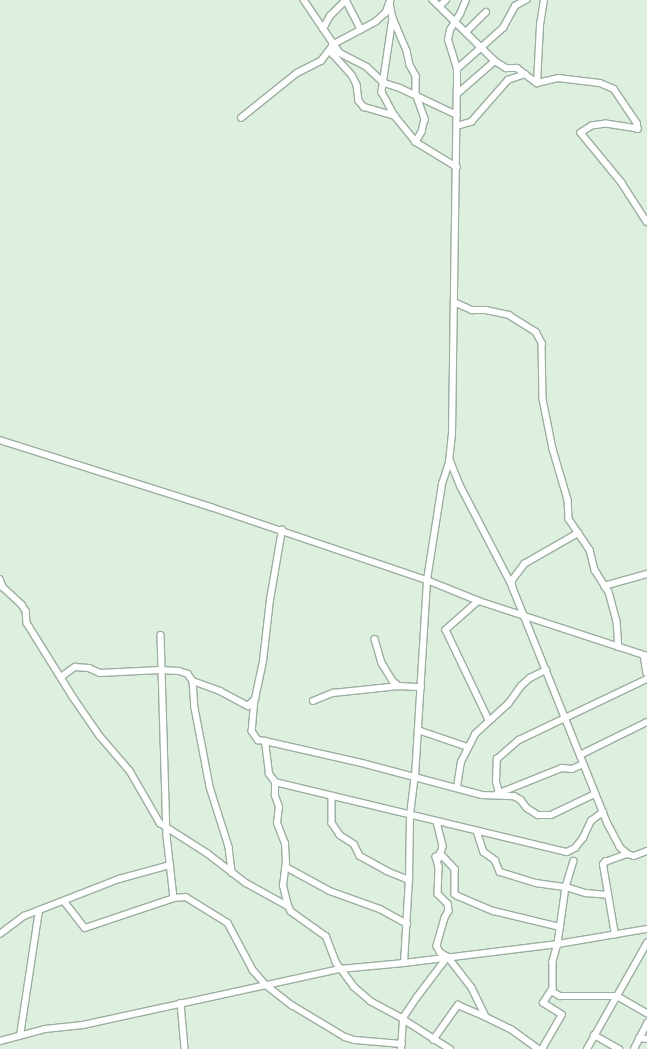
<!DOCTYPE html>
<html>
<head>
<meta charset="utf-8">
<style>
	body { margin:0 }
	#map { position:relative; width:647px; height:1049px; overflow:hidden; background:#ddf0e0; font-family:"Roboto Serif",serif }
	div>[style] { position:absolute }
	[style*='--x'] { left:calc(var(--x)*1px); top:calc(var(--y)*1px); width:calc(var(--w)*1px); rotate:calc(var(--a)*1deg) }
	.roads { filter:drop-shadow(1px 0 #9cae9f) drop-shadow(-1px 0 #9cae9f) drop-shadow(0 1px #9cae9f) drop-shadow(0 -1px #9cae9f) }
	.minor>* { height:5.5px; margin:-2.75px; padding:0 2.75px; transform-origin:2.75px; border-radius:2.75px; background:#fff }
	span { translate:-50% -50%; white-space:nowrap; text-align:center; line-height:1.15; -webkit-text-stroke:5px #fff; paint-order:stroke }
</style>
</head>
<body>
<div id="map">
	<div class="roads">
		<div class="minor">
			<div style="--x:304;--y:0;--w:64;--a:55.8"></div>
			<div style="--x:340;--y:53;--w:30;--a:27"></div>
			<div style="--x:367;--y:67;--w:23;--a:43"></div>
			<div style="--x:384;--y:83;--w:17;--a:17"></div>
			<div style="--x:400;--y:88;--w:63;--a:25.3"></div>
			<div style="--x:346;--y:0;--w:33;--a:63"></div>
			<div style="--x:391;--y:0;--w:14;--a:111"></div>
			<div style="--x:386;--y:13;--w:13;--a:138"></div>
			<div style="--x:376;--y:22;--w:49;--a:151.9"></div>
			<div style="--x:333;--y:45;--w:9;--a:90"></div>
			<div style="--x:333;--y:54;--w:28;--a:48"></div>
			<div style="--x:352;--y:75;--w:11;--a:63"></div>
			<div style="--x:357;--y:85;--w:16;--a:83"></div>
			<div style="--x:359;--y:101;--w:8;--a:50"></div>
			<div style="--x:364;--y:107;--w:32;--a:16"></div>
			<div style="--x:395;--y:116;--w:33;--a:51"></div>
			<div style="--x:416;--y:142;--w:48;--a:31.4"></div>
			<div style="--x:433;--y:0;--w:87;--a:44.5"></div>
			<div style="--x:495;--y:61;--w:13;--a:32"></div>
			<div style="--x:506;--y:68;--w:11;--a:0"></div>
			<div style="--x:517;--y:68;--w:25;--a:37"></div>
			<div style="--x:537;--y:83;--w:22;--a:-13"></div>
			<div style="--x:558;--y:78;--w:42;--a:6.8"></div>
			<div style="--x:600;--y:83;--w:15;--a:23"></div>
			<div style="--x:614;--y:89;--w:41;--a:55.9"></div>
			<div style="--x:637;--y:123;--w:6;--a:81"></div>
			<div style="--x:638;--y:129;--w:32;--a:-171"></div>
			<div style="--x:606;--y:124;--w:14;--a:172"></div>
			<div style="--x:592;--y:126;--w:13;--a:148"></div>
			<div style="--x:581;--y:133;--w:65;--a:50.6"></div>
			<div style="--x:622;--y:183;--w:46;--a:57.3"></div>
			<div style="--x:390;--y:3;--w:15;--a:79"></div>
			<div style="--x:393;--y:18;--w:75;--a:98.5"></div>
			<div style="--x:382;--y:92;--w:27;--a:62"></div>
			<div style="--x:440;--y:6;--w:8;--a:-45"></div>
			<div style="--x:393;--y:18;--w:36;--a:67"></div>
			<div style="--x:407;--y:51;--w:14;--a:78"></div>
			<div style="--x:410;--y:65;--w:13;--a:61"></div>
			<div style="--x:416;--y:76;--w:18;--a:90"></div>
			<div style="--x:416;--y:94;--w:27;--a:70"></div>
			<div style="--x:425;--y:119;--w:13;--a:103"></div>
			<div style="--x:422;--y:132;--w:12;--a:121"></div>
			<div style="--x:323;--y:29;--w:15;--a:-62"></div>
			<div style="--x:330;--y:16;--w:23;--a:-45"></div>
			<div style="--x:466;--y:32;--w:28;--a:-45"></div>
			<div style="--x:457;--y:69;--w:62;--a:-41.7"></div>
			<div style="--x:503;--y:28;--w:25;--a:-61"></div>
			<div style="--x:515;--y:6;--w:13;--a:-29"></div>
			<div style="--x:537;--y:83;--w:58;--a:-87"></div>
			<div style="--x:540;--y:25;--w:25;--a:-81"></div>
			<div style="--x:457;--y:94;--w:50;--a:-41"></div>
			<div style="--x:241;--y:118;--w:72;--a:-38.8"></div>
			<div style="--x:297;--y:73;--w:27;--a:-27"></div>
			<div style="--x:321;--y:61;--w:20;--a:-53"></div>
			<div style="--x:457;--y:126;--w:15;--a:-16"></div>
			<div style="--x:471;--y:122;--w:56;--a:-48.6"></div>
			<div style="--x:508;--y:80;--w:18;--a:-19"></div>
			<div style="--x:454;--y:302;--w:20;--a:24"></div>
			<div style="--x:472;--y:310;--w:14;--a:0"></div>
			<div style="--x:486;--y:310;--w:24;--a:12"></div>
			<div style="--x:509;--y:315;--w:32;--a:32"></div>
			<div style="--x:536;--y:332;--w:13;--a:61"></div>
			<div style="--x:542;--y:343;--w:56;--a:89"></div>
			<div style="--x:543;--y:399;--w:51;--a:78.7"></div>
			<div style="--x:553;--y:449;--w:53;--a:73.6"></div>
			<div style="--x:568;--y:500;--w:19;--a:87"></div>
			<div style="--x:569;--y:519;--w:37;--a:56"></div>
			<div style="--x:590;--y:550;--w:21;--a:76"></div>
			<div style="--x:595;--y:570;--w:26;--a:58"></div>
			<div style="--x:609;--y:592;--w:30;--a:75"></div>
			<div style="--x:617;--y:621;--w:26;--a:86"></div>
			<div style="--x:0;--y:440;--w:221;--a:17.6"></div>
			<div style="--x:211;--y:507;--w:228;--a:18.7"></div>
			<div style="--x:427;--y:580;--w:56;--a:22"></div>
			<div style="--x:479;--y:601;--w:177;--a:18.1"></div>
			<div style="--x:450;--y:460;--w:29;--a:68"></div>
			<div style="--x:461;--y:487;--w:110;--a:62.5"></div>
			<div style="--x:579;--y:533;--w:62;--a:150.1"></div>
			<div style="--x:525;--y:564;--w:21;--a:127"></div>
			<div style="--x:512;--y:581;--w:7;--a:82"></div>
			<div style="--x:513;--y:588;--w:254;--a:68.1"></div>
			<div style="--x:608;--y:824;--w:26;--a:62"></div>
			<div style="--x:620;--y:847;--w:11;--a:41"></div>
			<div style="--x:628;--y:854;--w:6;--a:18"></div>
			<div style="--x:634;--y:856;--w:14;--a:-21"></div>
			<div style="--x:0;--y:579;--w:9;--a:69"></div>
			<div style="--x:3;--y:587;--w:26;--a:43"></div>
			<div style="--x:22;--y:605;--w:7;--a:56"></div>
			<div style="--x:26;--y:611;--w:12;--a:85"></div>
			<div style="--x:27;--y:623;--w:87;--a:58.1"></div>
			<div style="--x:73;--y:697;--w:47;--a:55.3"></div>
			<div style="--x:100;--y:736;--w:46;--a:49.4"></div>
			<div style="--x:130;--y:771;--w:60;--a:60"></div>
			<div style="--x:160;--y:823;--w:56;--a:32.6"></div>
			<div style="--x:207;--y:853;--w:49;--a:37.6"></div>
			<div style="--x:246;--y:883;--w:48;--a:28.7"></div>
			<div style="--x:604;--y:586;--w:45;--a:-15.6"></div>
			<div style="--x:479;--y:601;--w:44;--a:138.7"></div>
			<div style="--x:446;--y:630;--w:100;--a:64.5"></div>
			<div style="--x:161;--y:635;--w:201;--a:88.3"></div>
			<div style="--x:167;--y:836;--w:62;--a:83.6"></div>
			<div style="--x:174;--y:898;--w:12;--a:-5"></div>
			<div style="--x:186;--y:897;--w:49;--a:31.8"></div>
			<div style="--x:228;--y:923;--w:53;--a:62"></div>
			<div style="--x:253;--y:970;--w:20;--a:49"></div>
			<div style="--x:266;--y:985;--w:33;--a:38"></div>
			<div style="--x:292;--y:1005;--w:62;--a:31.1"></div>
			<div style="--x:345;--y:1037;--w:10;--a:17"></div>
			<div style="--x:355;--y:1040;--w:47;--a:4.9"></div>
			<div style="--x:375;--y:639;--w:25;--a:74"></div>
			<div style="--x:382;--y:663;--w:21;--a:59"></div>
			<div style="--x:393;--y:681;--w:8;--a:40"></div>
			<div style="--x:399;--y:686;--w:22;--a:3"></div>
			<div style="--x:644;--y:655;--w:18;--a:81"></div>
			<div style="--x:61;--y:677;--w:17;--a:-36"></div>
			<div style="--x:75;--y:667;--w:14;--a:4"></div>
			<div style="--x:89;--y:668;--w:12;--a:24"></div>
			<div style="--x:100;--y:673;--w:60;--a:-2.9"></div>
			<div style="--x:160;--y:670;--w:19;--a:3"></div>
			<div style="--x:179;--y:671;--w:9;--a:18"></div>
			<div style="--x:188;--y:674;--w:9;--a:54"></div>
			<div style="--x:193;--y:681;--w:27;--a:86"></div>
			<div style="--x:195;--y:708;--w:80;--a:79.2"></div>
			<div style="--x:210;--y:787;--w:63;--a:72.4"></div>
			<div style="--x:229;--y:847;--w:26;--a:83"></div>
			<div style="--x:193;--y:681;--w:29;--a:20"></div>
			<div style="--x:220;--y:691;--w:32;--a:28"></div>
			<div style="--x:248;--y:706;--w:10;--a:-45"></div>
			<div style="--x:255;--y:699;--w:32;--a:95"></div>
			<div style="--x:252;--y:731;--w:11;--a:56"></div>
			<div style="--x:258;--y:740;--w:7;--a:8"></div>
			<div style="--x:255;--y:699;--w:39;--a:-78"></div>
			<div style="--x:263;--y:661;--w:61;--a:-83.5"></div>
			<div style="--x:270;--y:600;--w:71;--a:-80.3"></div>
			<div style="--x:313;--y:701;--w:22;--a:-22"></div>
			<div style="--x:333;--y:693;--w:66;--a:-6.1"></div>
			<div style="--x:418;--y:730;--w:53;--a:18.8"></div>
			<div style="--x:580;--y:755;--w:75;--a:-26.2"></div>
			<div style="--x:275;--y:782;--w:10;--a:-127"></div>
			<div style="--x:269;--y:774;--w:33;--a:-97"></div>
			<div style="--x:265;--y:741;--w:99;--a:12.8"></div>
			<div style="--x:362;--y:763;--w:124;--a:14.9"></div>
			<div style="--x:482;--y:795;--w:32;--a:2"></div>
			<div style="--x:514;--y:796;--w:8;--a:30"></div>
			<div style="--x:521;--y:800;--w:10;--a:53"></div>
			<div style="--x:527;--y:808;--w:13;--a:32"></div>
			<div style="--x:538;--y:815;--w:13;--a:0"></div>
			<div style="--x:551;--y:815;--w:49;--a:-25.5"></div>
			<div style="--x:457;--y:787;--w:25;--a:-81"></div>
			<div style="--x:461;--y:762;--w:31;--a:-63"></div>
			<div style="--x:475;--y:734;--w:45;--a:-42.3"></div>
			<div style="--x:508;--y:704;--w:22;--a:-54"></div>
			<div style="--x:521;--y:686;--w:12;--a:-42"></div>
			<div style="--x:530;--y:678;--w:18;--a:-27"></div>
			<div style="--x:499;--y:793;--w:11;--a:-105"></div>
			<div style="--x:496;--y:782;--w:23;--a:-88"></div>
			<div style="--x:497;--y:759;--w:29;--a:-41"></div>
			<div style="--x:519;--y:740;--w:142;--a:-25.5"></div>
			<div style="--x:497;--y:794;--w:70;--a:-21.8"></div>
			<div style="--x:562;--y:768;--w:10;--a:6"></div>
			<div style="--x:572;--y:769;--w:12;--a:-24"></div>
			<div style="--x:332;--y:796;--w:27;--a:90"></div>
			<div style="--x:332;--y:823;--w:14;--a:56"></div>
			<div style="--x:340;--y:835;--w:17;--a:33"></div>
			<div style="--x:354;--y:844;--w:13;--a:63"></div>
			<div style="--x:360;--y:856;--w:31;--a:29"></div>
			<div style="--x:387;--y:871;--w:24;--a:22"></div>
			<div style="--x:437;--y:822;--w:25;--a:76"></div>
			<div style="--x:443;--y:846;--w:12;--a:104"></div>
			<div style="--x:440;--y:858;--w:4;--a:-166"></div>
			<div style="--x:436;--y:857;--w:10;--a:73"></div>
			<div style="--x:439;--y:867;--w:27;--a:92"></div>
			<div style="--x:438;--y:894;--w:14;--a:45"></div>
			<div style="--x:448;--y:904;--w:7;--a:82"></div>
			<div style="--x:449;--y:911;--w:8;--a:120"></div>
			<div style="--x:445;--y:918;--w:29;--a:106"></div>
			<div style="--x:437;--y:946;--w:7;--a:63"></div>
			<div style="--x:440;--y:952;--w:9;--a:32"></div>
			<div style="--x:448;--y:957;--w:51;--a:127.1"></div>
			<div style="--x:417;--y:998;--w:25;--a:124"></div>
			<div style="--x:403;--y:1019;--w:56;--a:32.6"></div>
			<div style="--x:477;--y:831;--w:22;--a:72"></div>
			<div style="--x:484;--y:852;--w:14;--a:36"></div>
			<div style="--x:495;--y:860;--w:13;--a:67"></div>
			<div style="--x:500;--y:872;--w:38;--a:17"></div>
			<div style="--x:536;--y:883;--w:30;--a:8"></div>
			<div style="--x:566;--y:887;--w:21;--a:17"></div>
			<div style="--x:586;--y:893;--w:21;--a:5"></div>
			<div style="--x:440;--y:853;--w:22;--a:47"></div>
			<div style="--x:455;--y:869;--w:25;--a:90"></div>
			<div style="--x:455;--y:894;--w:4;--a:34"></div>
			<div style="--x:458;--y:896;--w:39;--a:23"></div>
			<div style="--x:494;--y:911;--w:68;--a:13.6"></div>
			<div style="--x:574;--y:861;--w:27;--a:107"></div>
			<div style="--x:566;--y:887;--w:58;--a:98"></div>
			<div style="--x:558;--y:944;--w:19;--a:106"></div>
			<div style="--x:553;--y:962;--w:30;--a:90"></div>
			<div style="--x:553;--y:992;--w:8;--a:30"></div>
			<div style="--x:560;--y:996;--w:57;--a:0"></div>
			<div style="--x:617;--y:996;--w:34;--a:30"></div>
			<div style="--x:286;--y:867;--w:50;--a:28.6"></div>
			<div style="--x:330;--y:891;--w:53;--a:19.8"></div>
			<div style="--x:380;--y:909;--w:31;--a:29"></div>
			<div style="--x:64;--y:901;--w:34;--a:52"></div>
			<div style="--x:85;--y:928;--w:94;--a:-18.6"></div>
			<div style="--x:0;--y:934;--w:30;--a:-37"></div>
			<div style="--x:24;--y:916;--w:102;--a:-21.3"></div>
			<div style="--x:119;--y:879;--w:53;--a:-15.4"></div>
			<div style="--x:615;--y:935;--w:71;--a:-99.7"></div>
			<div style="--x:603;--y:865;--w:4;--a:-56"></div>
			<div style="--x:605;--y:862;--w:23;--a:-20"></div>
			<div style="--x:448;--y:957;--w:39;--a:52"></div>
			<div style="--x:472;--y:988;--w:32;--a:64"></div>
			<div style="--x:486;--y:1017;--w:28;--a:26"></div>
			<div style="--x:511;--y:1029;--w:34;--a:36"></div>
			<div style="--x:404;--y:963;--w:83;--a:-86.6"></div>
			<div style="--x:409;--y:880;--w:65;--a:-89.1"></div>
			<div style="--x:410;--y:815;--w:38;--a:-83"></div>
			<div style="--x:415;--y:777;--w:197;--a:-86.5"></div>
			<div style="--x:427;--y:580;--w:97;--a:-81.1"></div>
			<div style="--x:442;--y:484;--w:23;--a:-72"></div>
			<div style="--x:449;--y:462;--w:28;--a:-84"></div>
			<div style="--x:452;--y:434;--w:346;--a:-89.2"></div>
			<div style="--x:457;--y:88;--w:19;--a:-90"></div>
			<div style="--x:457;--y:69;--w:30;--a:-107"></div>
			<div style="--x:448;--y:40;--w:10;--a:-79"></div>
			<div style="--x:450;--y:30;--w:19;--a:-58"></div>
			<div style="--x:460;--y:14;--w:15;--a:-67"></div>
			<div style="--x:181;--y:1003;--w:46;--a:85"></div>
			<div style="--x:594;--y:1035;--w:29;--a:29"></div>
			<div style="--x:20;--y:1036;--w:127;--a:-81.4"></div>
			<div style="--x:639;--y:1038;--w:8;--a:7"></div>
			<div style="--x:433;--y:1040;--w:43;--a:-54.5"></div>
			<div style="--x:458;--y:1005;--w:30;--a:23"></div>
			<div style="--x:0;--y:1041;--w:47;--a:-14.9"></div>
			<div style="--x:45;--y:1029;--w:38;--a:-6"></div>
			<div style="--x:83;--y:1025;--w:263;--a:-12.3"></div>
			<div style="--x:340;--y:969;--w:64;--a:-5.4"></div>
			<div style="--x:404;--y:963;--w:155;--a:-7"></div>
			<div style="--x:558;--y:944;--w:90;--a:-9.6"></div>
			<div style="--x:401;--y:1049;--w:30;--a:-86"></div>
			<div style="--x:403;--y:1019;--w:36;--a:-152"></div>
			<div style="--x:371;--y:1002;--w:23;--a:-139"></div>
			<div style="--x:354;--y:987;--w:30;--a:-127"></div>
			<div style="--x:336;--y:963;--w:28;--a:-111"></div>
			<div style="--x:326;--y:937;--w:43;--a:-144.5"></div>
			<div style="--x:291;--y:912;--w:7;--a:-117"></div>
			<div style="--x:288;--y:906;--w:21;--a:-104"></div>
			<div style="--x:283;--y:886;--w:23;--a:-83"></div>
			<div style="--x:286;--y:863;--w:19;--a:-93"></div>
			<div style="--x:285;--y:844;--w:22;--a:-111"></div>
			<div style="--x:277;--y:823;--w:16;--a:-83"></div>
			<div style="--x:279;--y:807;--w:12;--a:-110"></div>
			<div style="--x:275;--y:796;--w:14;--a:-90"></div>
			<div style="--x:275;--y:782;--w:300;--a:13.5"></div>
			<div style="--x:567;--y:852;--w:9;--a:-27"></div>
			<div style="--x:575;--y:848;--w:13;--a:-51"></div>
			<div style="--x:583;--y:838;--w:19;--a:-65"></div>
			<div style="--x:591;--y:821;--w:15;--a:-37"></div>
			<div style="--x:542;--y:1049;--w:39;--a:-60"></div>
			<div style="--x:562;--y:1015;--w:22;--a:-148"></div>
			<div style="--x:543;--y:1003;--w:17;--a:-57"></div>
			<div style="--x:587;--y:1049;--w:122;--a:-60.5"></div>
			<div style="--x:634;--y:1049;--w:29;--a:-63"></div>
		</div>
	</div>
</div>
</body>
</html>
